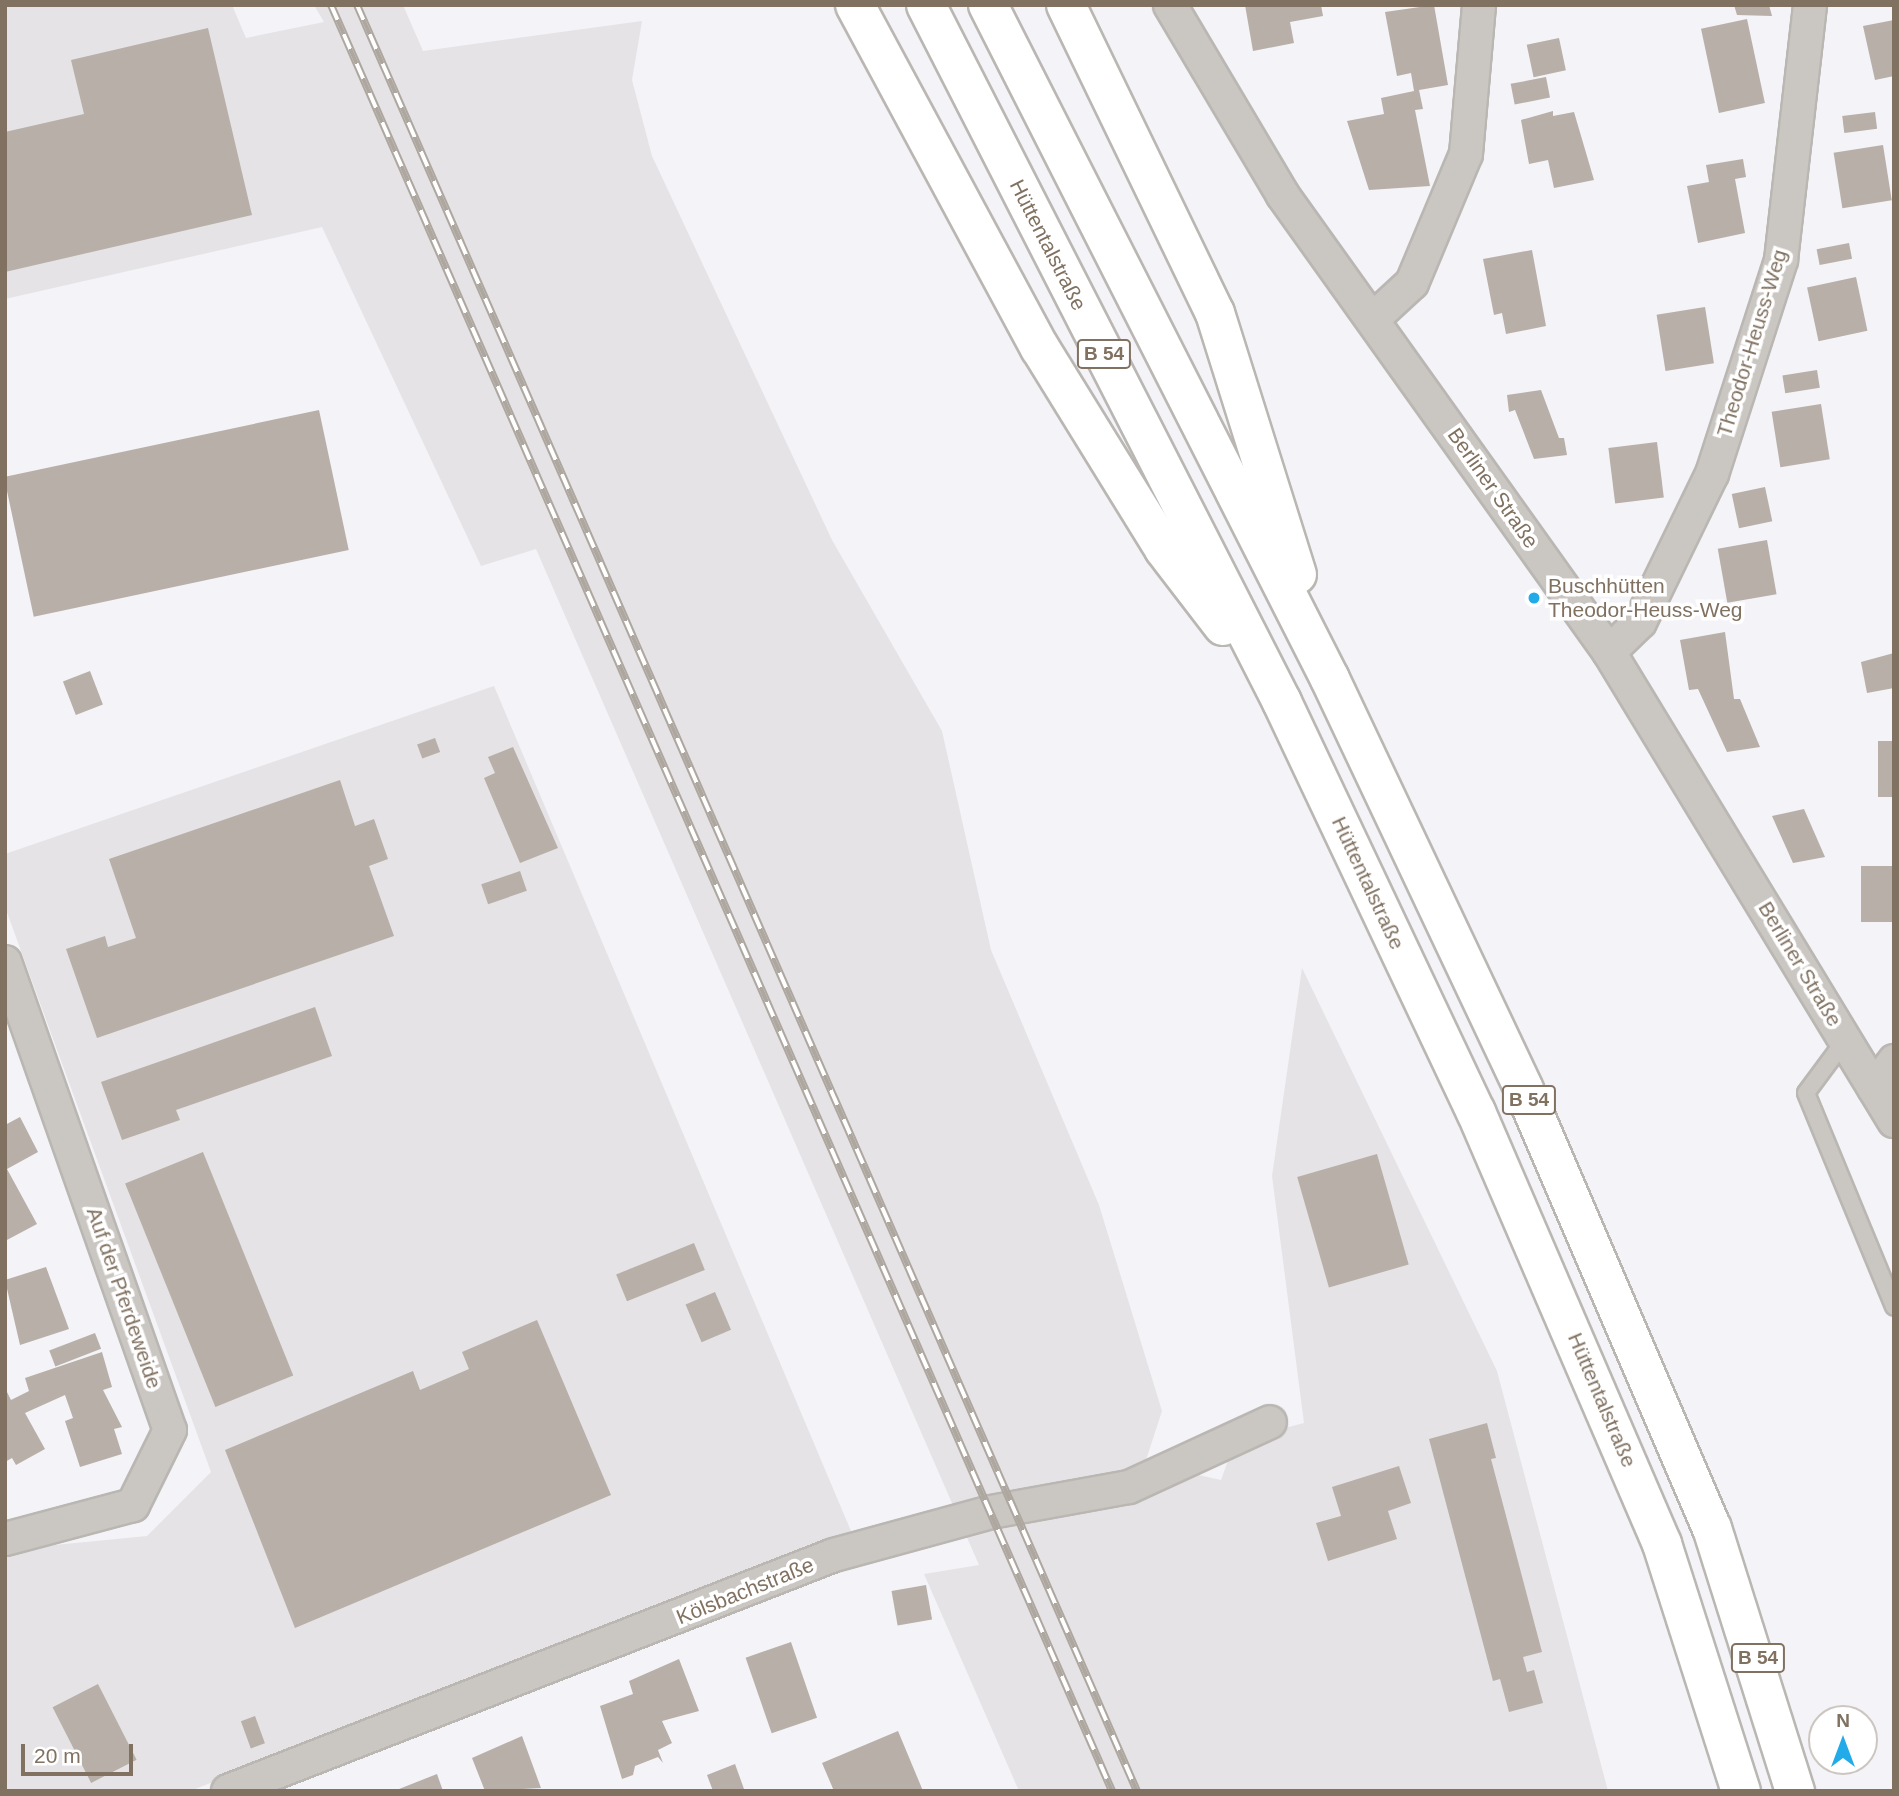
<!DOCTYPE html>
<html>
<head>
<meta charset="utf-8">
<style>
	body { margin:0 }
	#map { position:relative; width:1899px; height:1796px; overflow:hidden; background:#f4f3f7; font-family:Arial,sans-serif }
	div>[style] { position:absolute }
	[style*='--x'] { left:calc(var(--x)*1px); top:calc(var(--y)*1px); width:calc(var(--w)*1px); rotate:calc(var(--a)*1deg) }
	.built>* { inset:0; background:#e5e3e5 }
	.building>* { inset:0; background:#b7afa8; transform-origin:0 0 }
	.roads { filter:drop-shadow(2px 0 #bab7b3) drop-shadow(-2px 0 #bab7b3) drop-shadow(0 2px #bab7b3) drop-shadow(0 -2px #bab7b3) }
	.service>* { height:16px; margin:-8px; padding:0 8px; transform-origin:8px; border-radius:8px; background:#cac6c2 }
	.minor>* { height:32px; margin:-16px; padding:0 16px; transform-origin:16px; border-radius:16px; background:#cac6c2 }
	.trunk>* { height:38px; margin:-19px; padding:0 19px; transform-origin:19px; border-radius:19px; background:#fff }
	.rail>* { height:8px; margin-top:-4px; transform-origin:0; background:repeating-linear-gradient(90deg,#fff 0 16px,#aea7a0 0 32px); box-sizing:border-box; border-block:2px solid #aea7a0 }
	.dots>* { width:19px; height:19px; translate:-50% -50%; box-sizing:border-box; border:4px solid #fff; border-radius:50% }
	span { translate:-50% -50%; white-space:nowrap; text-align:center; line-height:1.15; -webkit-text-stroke:7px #fff; paint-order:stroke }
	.shield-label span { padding:2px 5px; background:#fff; border:2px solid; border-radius:5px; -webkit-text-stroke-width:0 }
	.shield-label { font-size:19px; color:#807161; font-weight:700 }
	.street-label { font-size:21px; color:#807161 }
	.poi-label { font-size:21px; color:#807161 }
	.left { translate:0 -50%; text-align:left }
	.frame { position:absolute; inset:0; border:7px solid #807161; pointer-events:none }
	.north { position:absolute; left:1808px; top:1705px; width:70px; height:70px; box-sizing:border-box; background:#fff; border:2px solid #ccc6c0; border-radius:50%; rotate:0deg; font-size:19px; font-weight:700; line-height:28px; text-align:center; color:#807161 }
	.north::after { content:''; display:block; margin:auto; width:24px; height:32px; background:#22abe8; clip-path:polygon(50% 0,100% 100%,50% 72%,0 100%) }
	.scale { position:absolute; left:21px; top:1744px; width:112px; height:32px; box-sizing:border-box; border:4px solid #807161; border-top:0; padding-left:9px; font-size:21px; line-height:24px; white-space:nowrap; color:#807161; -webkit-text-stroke:5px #fff; paint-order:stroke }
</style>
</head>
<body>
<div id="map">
	<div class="built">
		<div style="clip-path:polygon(5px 5px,232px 5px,246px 38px,324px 22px,314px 5px,403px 5px,423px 51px,642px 21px,632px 80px,652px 156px,832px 540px,942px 731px,991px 950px,1099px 1205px,1162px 1411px,1145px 1463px,1221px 1480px,1235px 1441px,1304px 1423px,1272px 1176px,1302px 968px,1497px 1371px,1608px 1791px,1019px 1791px,924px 1574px,979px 1565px,536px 549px,481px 566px,322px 227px,5px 299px)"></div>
		<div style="clip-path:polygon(494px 686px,851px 1531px,190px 1791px,5px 1791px,5px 1556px,24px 1548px,147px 1536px,211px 1472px,5px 907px,5px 854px)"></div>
	</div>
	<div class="building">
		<div style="clip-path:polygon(1245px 5px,1321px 5px,1323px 16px,1290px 22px,1294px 43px,1253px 51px)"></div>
		<div style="clip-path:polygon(1434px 5px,1448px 85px,1419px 90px,1423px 109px,1415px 110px,1430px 186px,1369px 190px,1347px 121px,1384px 114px,1381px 98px,1414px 91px,1411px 73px,1397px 76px,1385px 12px)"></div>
		<div style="clip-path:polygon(1734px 5px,1769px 5px,1772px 16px,1737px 15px)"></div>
		<div style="left:1747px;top:19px;width:86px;height:47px;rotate:78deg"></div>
		<div style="clip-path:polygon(1894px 20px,1894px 76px,1875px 80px,1863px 26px)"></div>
		<div style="clip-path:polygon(208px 28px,252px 215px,5px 272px,5px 132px,84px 114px,71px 60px)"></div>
		<div style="left:1559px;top:38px;width:33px;height:33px;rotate:78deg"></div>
		<div style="left:1546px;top:77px;width:21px;height:36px;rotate:79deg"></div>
		<div style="clip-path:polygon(1553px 111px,1553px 116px,1574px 112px,1594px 180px,1554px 188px,1548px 160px,1529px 164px,1521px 120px)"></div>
		<div style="left:1875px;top:112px;width:17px;height:33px;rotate:83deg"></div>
		<div style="left:1883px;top:145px;width:56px;height:50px;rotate:81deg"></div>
		<div style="clip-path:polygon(1743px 159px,1746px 177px,1735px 179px,1745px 233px,1698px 243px,1687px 186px,1709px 182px,1706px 165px)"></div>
		<div style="left:1849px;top:243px;width:16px;height:33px;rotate:79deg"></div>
		<div style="clip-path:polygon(1532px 250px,1546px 326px,1506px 334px,1502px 313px,1494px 315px,1483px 259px)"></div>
		<div style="left:1856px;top:277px;width:55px;height:50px;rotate:78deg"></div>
		<div style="left:1705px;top:307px;width:57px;height:49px;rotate:81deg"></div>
		<div style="left:1817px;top:370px;width:18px;height:35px;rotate:81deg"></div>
		<div style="clip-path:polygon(1541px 390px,1559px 438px,1564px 438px,1567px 455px,1534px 459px,1515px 410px,1509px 412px,1507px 395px)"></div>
		<div style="left:1821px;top:404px;width:56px;height:50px;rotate:81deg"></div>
		<div style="left:319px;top:410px;width:143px;height:322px;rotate:78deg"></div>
		<div style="left:1657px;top:442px;width:56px;height:49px;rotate:83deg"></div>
		<div style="left:1765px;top:487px;width:35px;height:34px;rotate:78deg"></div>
		<div style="left:1767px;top:540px;width:55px;height:50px;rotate:80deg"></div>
		<div style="clip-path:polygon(1725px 632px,1734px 699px,1740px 699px,1760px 747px,1727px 752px,1698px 689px,1689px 690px,1680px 640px)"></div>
		<div style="clip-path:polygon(1894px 653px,1894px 688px,1867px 693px,1861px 662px)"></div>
		<div style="left:90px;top:671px;width:36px;height:29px;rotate:69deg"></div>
		<div style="left:435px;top:738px;width:15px;height:19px;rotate:70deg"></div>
		<div style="left:1878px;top:741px;width:16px;height:56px"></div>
		<div style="clip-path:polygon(513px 747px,558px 848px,520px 863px,484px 778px,495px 773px,488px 757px)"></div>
		<div style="clip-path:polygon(340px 780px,355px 826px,374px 819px,388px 859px,369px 866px,394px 936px,97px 1038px,66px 949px,105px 936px,108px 947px,136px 938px,109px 859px)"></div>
		<div style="clip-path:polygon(1804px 809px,1825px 857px,1793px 863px,1772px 816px)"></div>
		<div style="left:1894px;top:866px;width:56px;height:33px;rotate:90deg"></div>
		<div style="left:520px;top:871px;width:21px;height:41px;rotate:71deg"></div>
		<div style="clip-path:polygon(315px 1007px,332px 1056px,176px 1110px,180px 1120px,122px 1140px,101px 1082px)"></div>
		<div style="clip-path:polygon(20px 1117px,38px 1152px,7px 1169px,37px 1224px,5px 1241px,5px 1125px)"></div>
		<div style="left:203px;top:1152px;width:241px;height:84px;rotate:68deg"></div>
		<div style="left:1377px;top:1154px;width:115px;height:83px;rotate:74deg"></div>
		<div style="left:694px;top:1243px;width:29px;height:84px;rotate:68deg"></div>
		<div style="clip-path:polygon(46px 1267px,69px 1329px,20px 1345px,5px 1280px)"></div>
		<div style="left:715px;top:1292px;width:41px;height:32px;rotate:67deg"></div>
		<div style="clip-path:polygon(537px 1320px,611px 1495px,295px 1628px,225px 1450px,413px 1371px,420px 1390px,469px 1369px,462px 1352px)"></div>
		<div style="left:95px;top:1333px;width:17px;height:49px;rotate:69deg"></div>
		<div style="clip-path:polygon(102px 1352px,112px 1387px,103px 1390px,122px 1427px,114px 1429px,122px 1454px,80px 1467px,65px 1421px,73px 1418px,65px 1395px,25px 1413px,45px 1449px,16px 1465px,12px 1458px,5px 1462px,5px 1388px,11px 1400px,29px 1391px,25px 1378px)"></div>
		<div style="clip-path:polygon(1487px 1423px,1496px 1458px,1491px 1459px,1542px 1652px,1523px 1657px,1527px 1672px,1534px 1670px,1543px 1703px,1509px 1712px,1500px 1679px,1493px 1681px,1429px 1439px)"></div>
		<div style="clip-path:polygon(1399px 1466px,1411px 1503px,1388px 1511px,1397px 1539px,1328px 1561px,1316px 1523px,1341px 1516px,1332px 1487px)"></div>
		<div style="left:926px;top:1585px;width:35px;height:35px;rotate:80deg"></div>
		<div style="left:791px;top:1642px;width:80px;height:48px;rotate:71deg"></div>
		<div style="clip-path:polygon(679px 1659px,699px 1711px,662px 1721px,672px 1743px,658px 1750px,663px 1763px,658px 1757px,635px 1766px,633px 1775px,622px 1779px,600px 1706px,633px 1694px,629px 1681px)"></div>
		<div style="left:98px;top:1684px;width:85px;height:51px;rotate:63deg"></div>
		<div style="left:255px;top:1716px;width:29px;height:15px;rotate:70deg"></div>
		<div style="clip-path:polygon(898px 1731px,923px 1791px,834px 1791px,822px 1763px)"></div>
		<div style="clip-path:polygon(522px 1736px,541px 1788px,485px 1791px,472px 1758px)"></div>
		<div style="clip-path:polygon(735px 1764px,744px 1789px,713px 1791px,707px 1775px)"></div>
		<div style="clip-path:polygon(437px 1774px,443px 1791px,394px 1791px)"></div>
	</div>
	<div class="roads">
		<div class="service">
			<div style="--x:1846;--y:1039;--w:67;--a:126.5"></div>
			<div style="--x:1806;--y:1093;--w:231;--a:67.6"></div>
		</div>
		<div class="minor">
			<div style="--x:1170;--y:5;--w:220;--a:59.3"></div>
			<div style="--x:1282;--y:194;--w:563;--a:54.47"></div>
			<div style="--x:1609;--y:652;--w:549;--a:58.71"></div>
			<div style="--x:1373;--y:319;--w:53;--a:-42.7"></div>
			<div style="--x:1412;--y:283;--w:140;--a:-67.3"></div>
			<div style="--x:1466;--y:154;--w:150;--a:-85"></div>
			<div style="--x:1609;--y:652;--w:43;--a:-44.1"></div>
			<div style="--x:1640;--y:622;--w:165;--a:-64.1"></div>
			<div style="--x:1712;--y:474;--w:225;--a:-72.1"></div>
			<div style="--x:1781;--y:260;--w:257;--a:-83.5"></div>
			<div style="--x:5;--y:962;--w:496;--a:70.6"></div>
			<div style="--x:170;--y:1430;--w:84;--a:116.3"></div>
			<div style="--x:133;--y:1505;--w:132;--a:165.1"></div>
			<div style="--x:1874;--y:1088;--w:34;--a:-53"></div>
			<div style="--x:228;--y:1791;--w:650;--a:-21.28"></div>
			<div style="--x:834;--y:1555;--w:163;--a:-15.3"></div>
			<div style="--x:991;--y:1512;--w:140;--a:-10.3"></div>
			<div style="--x:1129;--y:1487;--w:155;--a:-24.7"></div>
		</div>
		<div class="trunk">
			<div style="--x:855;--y:5;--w:390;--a:61.7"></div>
			<div style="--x:1040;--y:348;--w:236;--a:58.3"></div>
			<div style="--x:1164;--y:549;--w:97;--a:52.5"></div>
			<div style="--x:926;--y:5;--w:783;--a:62.94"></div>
			<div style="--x:1282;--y:702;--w:454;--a:64.7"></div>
			<div style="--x:1476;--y:1112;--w:470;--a:66.7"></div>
			<div style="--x:1662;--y:1544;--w:259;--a:72.3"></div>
			<div style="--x:988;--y:5;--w:756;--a:63.1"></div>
			<div style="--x:1330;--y:679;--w:454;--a:64.7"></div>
			<div style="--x:1524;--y:1090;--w:477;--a:66.8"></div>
			<div style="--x:1712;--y:1528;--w:276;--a:72.5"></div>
			<div style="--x:1066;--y:5;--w:342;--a:64.2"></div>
			<div style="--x:1215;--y:313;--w:274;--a:72.6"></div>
		</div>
	</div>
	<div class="rail">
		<div style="--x:331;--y:5;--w:1949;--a:66.38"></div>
		<div style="--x:357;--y:5;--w:1949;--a:66.41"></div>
	</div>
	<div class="dots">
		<div style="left:1534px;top:598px;background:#22abe8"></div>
	</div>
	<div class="shield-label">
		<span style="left:1104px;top:354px">B 54</span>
		<span style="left:1529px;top:1100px">B 54</span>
		<span style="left:1758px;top:1658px">B 54</span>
	</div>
	<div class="street-label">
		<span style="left:1048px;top:245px;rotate:63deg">Hüttentalstraße</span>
		<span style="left:1752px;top:343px;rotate:-73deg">Theodor-Heuss-Weg</span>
		<span style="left:1493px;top:488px;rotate:55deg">Berliner Straße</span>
		<span style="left:1368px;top:883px;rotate:65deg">Hüttentalstraße</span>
		<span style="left:1800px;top:964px;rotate:59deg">Berliner Straße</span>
		<span style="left:124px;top:1298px;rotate:71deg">Auf der Pferdeweide</span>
		<span style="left:1602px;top:1400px;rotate:67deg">Hüttentalstraße</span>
		<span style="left:745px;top:1591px;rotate:-22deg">Kölsbachstraße</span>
	</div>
	<div class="poi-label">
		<span class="left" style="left:1548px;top:598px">Buschhütten<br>Theodor-Heuss-Weg</span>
	</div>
	<div class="frame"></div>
	<div class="north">N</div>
	<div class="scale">20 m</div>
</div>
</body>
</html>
